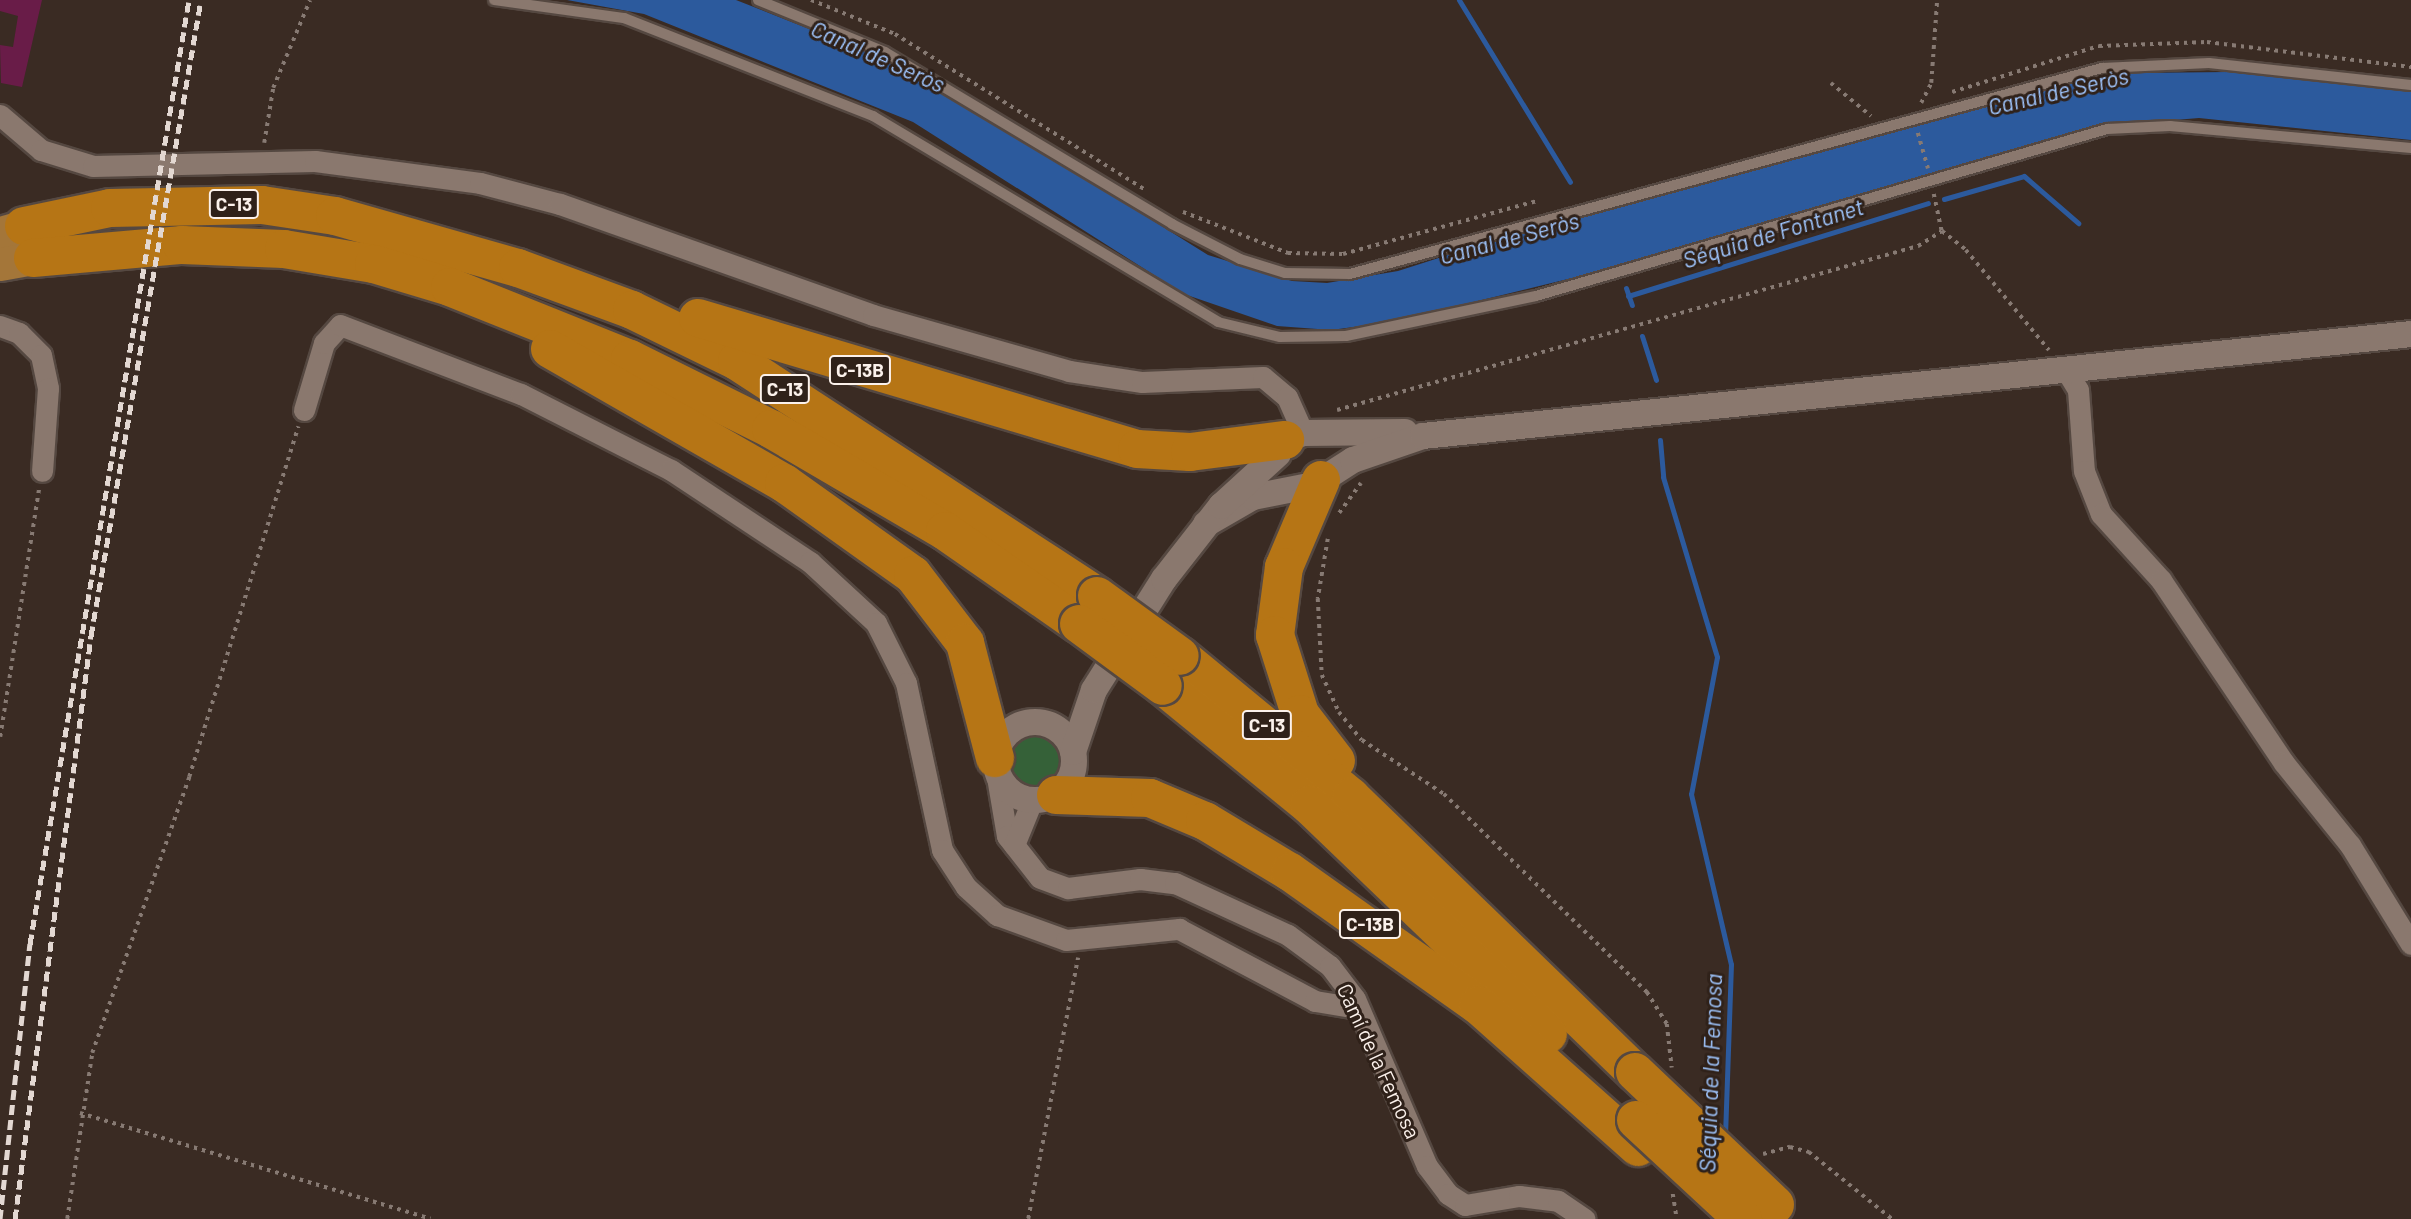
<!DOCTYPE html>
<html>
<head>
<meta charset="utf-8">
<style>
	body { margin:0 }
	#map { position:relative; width:2411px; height:1219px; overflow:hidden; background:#3a2b23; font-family:Barlow,sans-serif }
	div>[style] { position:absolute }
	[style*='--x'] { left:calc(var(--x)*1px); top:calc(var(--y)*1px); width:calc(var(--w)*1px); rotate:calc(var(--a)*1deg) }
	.green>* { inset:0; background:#356138 }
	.round { border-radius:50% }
	.water>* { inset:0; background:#2c5a9d }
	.stream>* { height:5px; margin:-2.5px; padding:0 2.5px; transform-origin:2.5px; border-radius:2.5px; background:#2c5a9d }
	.building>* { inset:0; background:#691c48 }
	.path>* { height:3.5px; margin-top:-1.75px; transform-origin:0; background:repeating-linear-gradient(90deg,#877a73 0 3.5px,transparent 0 8.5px) }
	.roads { filter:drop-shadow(2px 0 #554841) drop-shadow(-2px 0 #554841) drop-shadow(0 2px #554841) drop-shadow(0 -2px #554841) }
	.service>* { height:10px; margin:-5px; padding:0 5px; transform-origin:5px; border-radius:5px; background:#8a786e }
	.minor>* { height:21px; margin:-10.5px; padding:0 10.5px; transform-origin:10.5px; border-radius:10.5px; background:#8a786e }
	.tertiary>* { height:26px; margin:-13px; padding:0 13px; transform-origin:13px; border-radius:13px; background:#8a786e }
	.tertiary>.ring { margin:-13px; padding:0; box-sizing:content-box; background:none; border:26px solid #8a786e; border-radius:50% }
	.primary>* { height:33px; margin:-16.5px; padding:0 16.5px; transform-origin:16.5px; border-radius:16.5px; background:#a47639 }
	.motorway>* { height:38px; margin:-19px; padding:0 19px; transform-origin:19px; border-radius:19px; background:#b67515 }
	.rail>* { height:5px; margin-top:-2.5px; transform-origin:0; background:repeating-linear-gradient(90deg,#e3d8d2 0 10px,transparent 0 15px) }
	.bridges { filter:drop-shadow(2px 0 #554841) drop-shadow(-2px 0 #554841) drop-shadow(0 2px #554841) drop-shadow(0 -2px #554841) }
	.motorway-bridge>* { height:38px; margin:-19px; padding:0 19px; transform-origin:19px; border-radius:19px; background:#b67515 }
	span { translate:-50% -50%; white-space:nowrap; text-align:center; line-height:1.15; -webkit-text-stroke:6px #2f2119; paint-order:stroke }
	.shield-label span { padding:2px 5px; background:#2f2119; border:2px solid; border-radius:5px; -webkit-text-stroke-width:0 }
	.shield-label { font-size:19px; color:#fbf1eb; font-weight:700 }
	.street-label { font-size:21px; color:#fbf1eb }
	.water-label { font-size:23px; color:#9fc5fd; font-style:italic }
</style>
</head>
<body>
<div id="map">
	<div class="green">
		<div class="round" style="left:1009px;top:735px;width:52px;height:52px"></div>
	</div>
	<div class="water">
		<div style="clip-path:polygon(567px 0,736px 0,910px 69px,1208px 255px,1292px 281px,1327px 283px,1398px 271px,1570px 216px,2072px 82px,2133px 73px,2229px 72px,2411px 91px,2411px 140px,2199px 118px,2103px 126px,1576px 277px,1391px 322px,1331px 330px,1277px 326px,1184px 294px,913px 122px,644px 14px)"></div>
	</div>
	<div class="stream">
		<div style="--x:1459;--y:0;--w:213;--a:58.6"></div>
		<div style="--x:1944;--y:199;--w:83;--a:-16"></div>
		<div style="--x:2024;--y:176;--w:72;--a:41"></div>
		<div style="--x:1626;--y:288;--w:18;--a:71"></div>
		<div style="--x:1628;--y:296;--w:314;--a:-17.2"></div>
		<div style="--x:1642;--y:336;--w:46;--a:72.3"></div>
		<div style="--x:1660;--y:440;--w:37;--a:85"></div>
		<div style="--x:1663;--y:477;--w:188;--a:73.3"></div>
		<div style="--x:1717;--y:657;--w:139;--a:100.7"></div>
		<div style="--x:1691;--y:794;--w:175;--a:76.8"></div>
		<div style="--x:1731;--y:964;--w:171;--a:92"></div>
	</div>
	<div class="building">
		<div style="clip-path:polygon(0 0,42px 0,22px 87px,1px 83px,0 45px,13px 47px,18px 16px,0 11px)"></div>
	</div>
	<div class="path">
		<div style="--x:811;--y:0;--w:91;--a:22"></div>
		<div style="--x:895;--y:34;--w:296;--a:31.9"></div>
		<div style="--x:1831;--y:83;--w:52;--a:39.5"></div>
		<div style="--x:1952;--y:92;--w:154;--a:-17.4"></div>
		<div style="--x:2099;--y:46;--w:108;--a:-2.1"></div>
		<div style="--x:2207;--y:42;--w:206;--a:7"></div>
		<div style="--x:1921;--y:103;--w:22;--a:-63"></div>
		<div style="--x:1931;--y:83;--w:83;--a:-85.9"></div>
		<div style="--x:1918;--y:133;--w:37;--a:74"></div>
		<div style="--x:264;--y:143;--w:56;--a:-80.7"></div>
		<div style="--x:273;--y:88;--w:95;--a:-67.2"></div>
		<div style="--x:1934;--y:194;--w:38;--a:78"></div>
		<div style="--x:1942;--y:231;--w:31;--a:38"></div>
		<div style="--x:1966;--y:250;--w:130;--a:50.3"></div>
		<div style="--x:1183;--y:212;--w:113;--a:21.3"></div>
		<div style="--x:1288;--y:253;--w:55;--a:1"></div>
		<div style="--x:1343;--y:254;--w:201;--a:-15.3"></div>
		<div style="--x:1337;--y:410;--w:604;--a:-15.76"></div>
		<div style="--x:1918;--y:246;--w:28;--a:-32"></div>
		<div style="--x:1339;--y:513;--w:37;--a:-54"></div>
		<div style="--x:1328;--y:539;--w:61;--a:99.5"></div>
		<div style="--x:1318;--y:599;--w:76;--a:87"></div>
		<div style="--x:1322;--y:675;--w:41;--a:65.3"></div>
		<div style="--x:1339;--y:712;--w:36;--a:51"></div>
		<div style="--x:1362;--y:740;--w:98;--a:33.4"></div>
		<div style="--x:1444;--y:794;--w:284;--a:44.3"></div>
		<div style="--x:1647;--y:992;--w:38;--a:58"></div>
		<div style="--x:1667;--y:1024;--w:44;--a:83.5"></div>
		<div style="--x:0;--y:737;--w:253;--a:-81.1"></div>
		<div style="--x:80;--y:1113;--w:366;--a:16.8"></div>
		<div style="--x:1763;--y:1154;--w:28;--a:-15"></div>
		<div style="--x:1790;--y:1147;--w:20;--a:15"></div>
		<div style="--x:1809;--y:1152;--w:107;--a:38.9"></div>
		<div style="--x:1673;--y:1194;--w:25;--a:81"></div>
		<div style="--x:67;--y:1219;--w:168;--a:-81.4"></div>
		<div style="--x:92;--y:1053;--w:293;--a:-70.6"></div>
		<div style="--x:189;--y:777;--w:367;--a:-72.7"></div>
		<div style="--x:1028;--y:1219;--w:266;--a:-79.2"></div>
	</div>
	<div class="roads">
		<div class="service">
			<div style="--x:494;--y:0;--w:131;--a:7.9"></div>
			<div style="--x:624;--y:18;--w:268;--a:21.5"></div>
			<div style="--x:873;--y:116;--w:402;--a:30.8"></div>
			<div style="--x:1218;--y:322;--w:64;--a:13.6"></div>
			<div style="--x:1280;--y:337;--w:66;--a:-0.9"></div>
			<div style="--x:1346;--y:336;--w:194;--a:-11.9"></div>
			<div style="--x:1536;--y:296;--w:595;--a:-16.3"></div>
			<div style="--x:2107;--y:129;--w:63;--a:-2.7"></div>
			<div style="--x:2170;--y:126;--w:242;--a:5.2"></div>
			<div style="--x:758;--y:0;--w:137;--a:22.3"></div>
			<div style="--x:885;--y:52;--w:335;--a:30.9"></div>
			<div style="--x:1172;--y:224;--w:76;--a:27.2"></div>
			<div style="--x:1240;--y:259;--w:47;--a:17.3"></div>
			<div style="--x:1285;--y:273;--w:65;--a:0.9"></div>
			<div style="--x:1350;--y:274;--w:780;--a:-15.32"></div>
			<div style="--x:2102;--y:68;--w:107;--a:-2.7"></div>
			<div style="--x:2209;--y:63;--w:203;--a:6.2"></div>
		</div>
		<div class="minor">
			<div style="--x:0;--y:115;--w:54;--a:40.5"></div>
			<div style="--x:41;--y:150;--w:54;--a:17.1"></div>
			<div style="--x:93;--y:166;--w:222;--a:-1.3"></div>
			<div style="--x:315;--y:161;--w:166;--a:7.6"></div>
			<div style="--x:480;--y:183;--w:83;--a:14.7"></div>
			<div style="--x:560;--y:204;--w:332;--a:19.5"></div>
			<div style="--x:873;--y:315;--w:204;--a:15.9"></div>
			<div style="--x:1069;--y:371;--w:74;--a:8.6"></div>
			<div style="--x:1142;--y:382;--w:121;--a:-2.4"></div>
			<div style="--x:1263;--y:377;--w:31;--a:40"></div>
			<div style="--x:1287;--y:397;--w:39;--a:66"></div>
			<div style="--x:0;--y:326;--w:20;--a:20"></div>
			<div style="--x:19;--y:333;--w:31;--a:45"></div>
			<div style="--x:41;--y:355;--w:34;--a:78"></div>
			<div style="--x:48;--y:388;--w:83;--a:94.1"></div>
			<div style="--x:2066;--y:370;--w:23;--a:59"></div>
			<div style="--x:2078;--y:390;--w:81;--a:85.8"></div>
			<div style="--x:2084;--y:471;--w:46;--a:68.4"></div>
			<div style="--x:2101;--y:514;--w:89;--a:47.7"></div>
			<div style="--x:2161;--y:580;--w:220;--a:56.1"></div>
			<div style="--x:2284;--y:763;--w:105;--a:51.2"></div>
			<div style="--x:2350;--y:845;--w:116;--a:58.4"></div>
			<div style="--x:304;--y:410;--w:70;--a:-73.4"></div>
			<div style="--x:324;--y:343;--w:24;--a:-48"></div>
			<div style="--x:340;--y:325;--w:194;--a:20.9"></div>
			<div style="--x:521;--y:394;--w:168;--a:26.9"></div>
			<div style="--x:671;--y:470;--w:167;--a:33.5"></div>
			<div style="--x:810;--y:562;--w:90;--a:42.7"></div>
			<div style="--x:876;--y:623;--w:67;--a:63.4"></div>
			<div style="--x:906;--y:683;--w:171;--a:77.8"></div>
			<div style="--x:942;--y:850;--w:44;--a:57"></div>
			<div style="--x:966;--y:887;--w:42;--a:42.1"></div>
			<div style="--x:997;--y:915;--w:73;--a:19.9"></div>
			<div style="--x:1066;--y:940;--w:114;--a:-5.6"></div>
			<div style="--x:1179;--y:929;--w:154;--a:27.9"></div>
			<div style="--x:1315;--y:1001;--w:44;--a:9.2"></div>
			<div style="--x:996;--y:771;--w:66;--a:80.4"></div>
			<div style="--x:1007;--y:836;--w:53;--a:51.8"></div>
			<div style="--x:1040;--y:878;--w:30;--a:20"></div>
			<div style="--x:1068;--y:888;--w:73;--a:-7.1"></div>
			<div style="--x:1140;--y:879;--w:35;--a:7"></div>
			<div style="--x:1175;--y:883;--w:124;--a:24.7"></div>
			<div style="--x:1288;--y:935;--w:52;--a:36.4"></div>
			<div style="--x:1330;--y:966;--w:41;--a:52.9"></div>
			<div style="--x:1355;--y:999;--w:182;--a:66.7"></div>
			<div style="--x:1427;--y:1166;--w:35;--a:53"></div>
			<div style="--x:1448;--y:1194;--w:20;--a:33"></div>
			<div style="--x:1465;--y:1205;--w:55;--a:-9.5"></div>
			<div style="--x:1519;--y:1196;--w:39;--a:7"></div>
			<div style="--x:1558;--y:1201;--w:32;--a:34"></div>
			<div style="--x:1014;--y:845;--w:48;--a:-67.8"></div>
		</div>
		<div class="tertiary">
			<div style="--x:1278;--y:453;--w:15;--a:-62"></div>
			<div style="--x:1285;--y:440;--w:19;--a:-21"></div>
			<div style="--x:1303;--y:433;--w:102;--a:-0.6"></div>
			<div style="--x:1206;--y:524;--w:54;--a:-29.9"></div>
			<div style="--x:1253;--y:497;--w:62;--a:-11.1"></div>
			<div style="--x:1314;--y:485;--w:46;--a:-32.7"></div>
			<div style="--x:1353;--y:460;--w:74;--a:-18.9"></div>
			<div style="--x:1423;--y:436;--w:993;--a:-5.89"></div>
			<div class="ring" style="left:996px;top:722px;width:52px;height:52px"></div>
			<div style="--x:1073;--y:752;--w:65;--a:-71.3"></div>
			<div style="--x:1094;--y:690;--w:131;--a:-57.8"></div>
			<div style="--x:1164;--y:579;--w:93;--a:-52"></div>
			<div style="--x:1221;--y:506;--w:77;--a:-42.4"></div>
		</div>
		<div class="primary">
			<div style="--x:0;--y:233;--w:25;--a:-16"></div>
			<div style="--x:0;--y:264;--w:34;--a:-10"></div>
		</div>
		<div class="motorway">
			<div style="--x:24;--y:226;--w:88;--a:-11.8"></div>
			<div style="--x:110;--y:208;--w:152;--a:-1.1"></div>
			<div style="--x:262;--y:205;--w:74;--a:8.6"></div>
			<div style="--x:335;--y:216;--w:190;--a:15.9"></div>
			<div style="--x:518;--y:268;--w:121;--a:20.2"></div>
			<div style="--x:632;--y:310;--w:117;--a:25.9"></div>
			<div style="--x:737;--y:361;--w:430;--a:33.1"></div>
			<div style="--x:33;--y:258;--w:150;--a:-5"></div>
			<div style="--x:182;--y:245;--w:102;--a:2.2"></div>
			<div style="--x:284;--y:249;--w:91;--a:9.5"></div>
			<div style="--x:374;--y:264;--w:79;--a:16.8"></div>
			<div style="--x:450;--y:287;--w:194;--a:21.8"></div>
			<div style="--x:630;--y:359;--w:157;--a:26.4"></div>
			<div style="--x:771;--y:429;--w:202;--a:30.4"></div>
			<div style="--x:945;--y:531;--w:163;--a:34.8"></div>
			<div style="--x:698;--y:318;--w:458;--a:16.6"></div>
			<div style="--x:1137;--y:449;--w:53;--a:3.2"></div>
			<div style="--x:1190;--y:452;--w:96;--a:-7.2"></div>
			<div style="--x:550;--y:349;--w:270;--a:29.8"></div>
			<div style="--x:784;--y:483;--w:158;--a:35.5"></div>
			<div style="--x:913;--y:575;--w:86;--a:52.6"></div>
			<div style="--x:965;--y:643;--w:119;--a:75.4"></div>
			<div style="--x:1321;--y:480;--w:95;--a:113"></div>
			<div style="--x:1284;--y:567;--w:69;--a:97.5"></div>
			<div style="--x:1275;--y:635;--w:83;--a:72.4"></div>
			<div style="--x:1300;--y:714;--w:59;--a:52.5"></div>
			<div style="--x:1180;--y:656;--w:222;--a:39.5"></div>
			<div style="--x:1351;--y:797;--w:395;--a:44.1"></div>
			<div style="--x:1163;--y:686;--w:188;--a:39.2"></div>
			<div style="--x:1309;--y:805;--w:331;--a:43.8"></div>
			<div style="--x:1056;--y:795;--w:94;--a:1.8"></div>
			<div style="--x:1150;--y:798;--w:60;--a:22.7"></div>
			<div style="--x:1205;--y:821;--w:99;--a:31"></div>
			<div style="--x:1290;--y:872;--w:230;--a:35.3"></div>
			<div style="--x:1478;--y:1005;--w:214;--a:41.6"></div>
		</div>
	</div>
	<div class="rail">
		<div style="--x:0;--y:1219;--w:277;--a:-83.8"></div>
		<div style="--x:30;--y:944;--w:957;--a:-80.44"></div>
		<div style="--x:15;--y:1219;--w:588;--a:-82.57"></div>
		<div style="--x:91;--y:636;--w:645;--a:-80.19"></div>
	</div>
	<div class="bridges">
		<div class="motorway-bridge">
			<div style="--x:1097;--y:596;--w:102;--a:35.9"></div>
			<div style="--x:1079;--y:624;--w:104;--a:36.4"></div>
			<div style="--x:1635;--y:1072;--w:193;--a:43.5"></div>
			<div style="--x:1636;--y:1120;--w:146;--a:42.8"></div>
		</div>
	</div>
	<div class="shield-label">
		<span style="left:234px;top:204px">C-13</span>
		<span style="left:860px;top:370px">C-13B</span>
		<span style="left:785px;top:389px">C-13</span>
		<span style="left:1267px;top:725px">C-13</span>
		<span style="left:1370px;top:924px">C-13B</span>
	</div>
	<div class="street-label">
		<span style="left:1379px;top:1061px;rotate:65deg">Camí de la Femosa</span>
	</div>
	<div class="water-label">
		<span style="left:878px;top:56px;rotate:24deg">Canal de Seròs</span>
		<span style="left:2058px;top:91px;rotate:-13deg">Canal de Seròs</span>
		<span style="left:1773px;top:233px;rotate:-17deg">Séquia de Fontanet</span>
		<span style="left:1509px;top:238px;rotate:-15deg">Canal de Seròs</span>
		<span style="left:1710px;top:1073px;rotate:-88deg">Séquia de la Femosa</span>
	</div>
</div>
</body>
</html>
